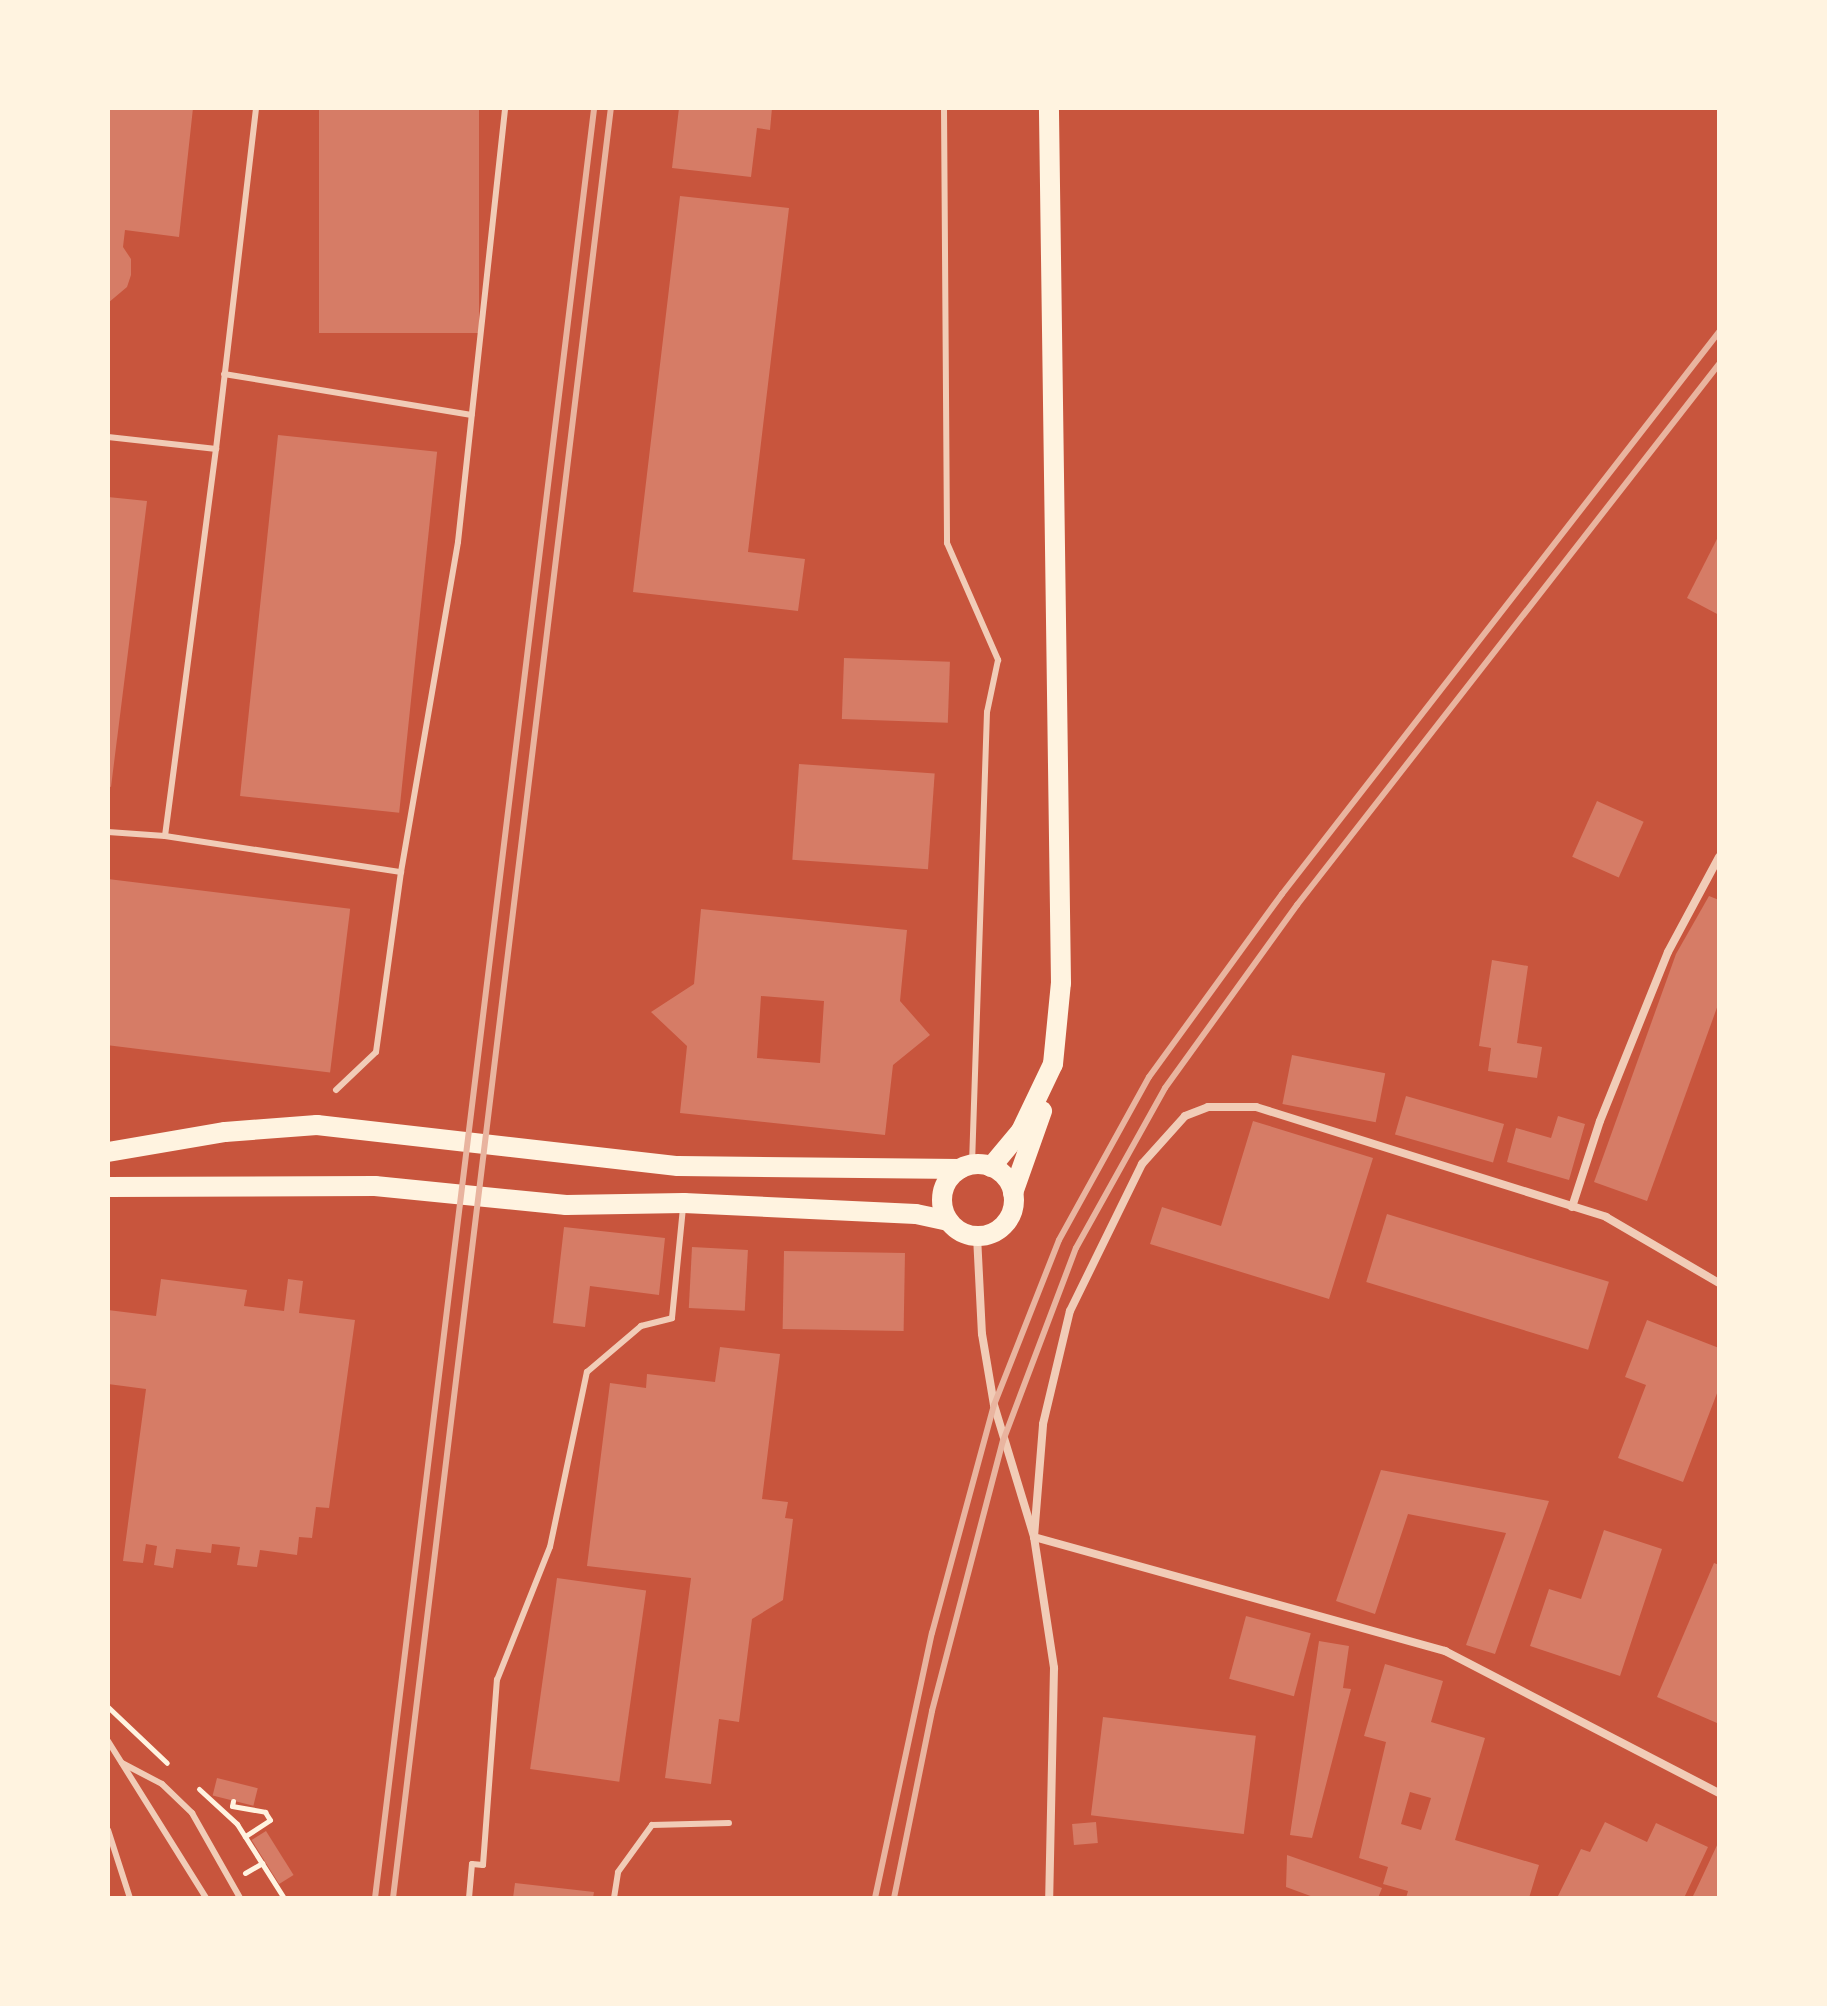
<!DOCTYPE html>
<html>
<head>
<meta charset="utf-8">
<style>
	body { margin:0 }
	#map { position:relative; width:1827px; height:2006px; overflow:hidden; background:#c8553d; font-family:"Sofia Sans Condensed",sans-serif }
	div>[style] { position:absolute }
	[style*='--x'] { left:calc(var(--x)*1px); top:calc(var(--y)*1px); width:calc(var(--w)*1px); rotate:calc(var(--a)*1deg) }
	.building>* { inset:0; background:#d67c66; transform-origin:0 0 }
	.path>* { height:5px; margin:-2.5px; padding:0 2.5px; transform-origin:2.5px; border-radius:2.5px; background:#fff3e0 }
	.service>* { height:6px; margin:-3px; padding:0 3px; transform-origin:3px; border-radius:3px; background:#f1ccb7 }
	.minor>* { height:8px; margin:-4px; padding:0 4px; transform-origin:4px; border-radius:4px; background:#f1ccb7 }
	.primary>* { height:20px; margin:-10px; padding:0 10px; transform-origin:10px; border-radius:10px; background:#fff3e0 }
	.primary>.ring { margin:-10px; padding:0; box-sizing:content-box; background:none; border:20px solid #fff3e0; border-radius:50% }
	.rail>* { height:6px; margin:-3px; padding:0 3px; transform-origin:3px; border-radius:3px; background:#e9b49f }
	span { translate:-50% -50%; white-space:nowrap; text-align:center; line-height:1.15; -webkit-text-stroke:8px #fff3e0; paint-order:stroke }
	.frame { position:absolute; inset:0; border:110px solid #fff3e0; pointer-events:none }
</style>
</head>
<body>
<div id="map">
	<div class="building">
		<div style="clip-path:polygon(108px 108px,193px 108px,179px 237px,125px 230px,123px 247px,131px 259px,131px 275px,127px 287px,108px 303px)"></div>
		<div style="left:319px;top:108px;width:160px;height:225px"></div>
		<div style="clip-path:polygon(679px 108px,772px 108px,770px 130px,757px 128px,751px 177px,672px 168px)"></div>
		<div style="clip-path:polygon(680px 196px,789px 208px,748px 552px,805px 559px,798px 611px,633px 592px)"></div>
		<div style="left:278px;top:435px;width:160px;height:363px;rotate:6deg"></div>
		<div style="clip-path:polygon(108px 497px,147px 501px,111px 787px,108px 786px)"></div>
		<div style="clip-path:polygon(1719px 535px,1719px 615px,1687px 598px)"></div>
		<div style="left:844px;top:658px;width:106px;height:61px;rotate:2deg"></div>
		<div style="left:799px;top:764px;width:136px;height:96px;rotate:4deg"></div>
		<div style="left:1597px;top:801px;width:51px;height:61px;rotate:24deg"></div>
		<div style="left:108px;top:879px;width:244px;height:165px;rotate:7deg"></div>
		<div style="clip-path:polygon(1709px 896px,1719px 900px,1719px 1002px,1647px 1201px,1594px 1182px,1676px 954px)"></div>
		<div style="clip-path:polygon(evenodd,701px 909px,907px 930px,900px 1001px,930px 1035px,893px 1065px,885px 1135px,680px 1113px,687px 1046px,651px 1012px,694px 984px,701px 909px,761px 996px,824px 1001px,820px 1063px,757px 1058px,761px 996px)"></div>
		<div style="clip-path:polygon(1492px 960px,1528px 966px,1517px 1043px,1542px 1047px,1537px 1078px,1488px 1071px,1491px 1048px,1479px 1046px)"></div>
		<div style="left:1292px;top:1055px;width:95px;height:50px;rotate:11deg"></div>
		<div style="left:1406px;top:1096px;width:102px;height:40px;rotate:16deg"></div>
		<div style="clip-path:polygon(1558px 1116px,1585px 1124px,1569px 1180px,1507px 1162px,1516px 1128px,1551px 1138px)"></div>
		<div style="clip-path:polygon(1253px 1121px,1373px 1158px,1329px 1299px,1150px 1244px,1162px 1207px,1221px 1226px)"></div>
		<div style="left:1387px;top:1214px;width:232px;height:71px;rotate:17deg"></div>
		<div style="clip-path:polygon(564px 1227px,665px 1238px,659px 1295px,590px 1286px,585px 1327px,553px 1323px)"></div>
		<div style="left:692px;top:1247px;width:56px;height:61px;rotate:3deg"></div>
		<div style="left:784px;top:1251px;width:121px;height:78px;rotate:1deg"></div>
		<div style="clip-path:polygon(161px 1279px,247px 1290px,244px 1306px,284px 1311px,288px 1279px,303px 1281px,299px 1313px,355px 1320px,329px 1508px,316px 1507px,312px 1538px,299px 1537px,297px 1555px,260px 1550px,257px 1567px,237px 1565px,240px 1547px,212px 1544px,211px 1553px,176px 1549px,173px 1568px,154px 1565px,157px 1546px,146px 1544px,143px 1563px,123px 1561px,146px 1389px,108px 1384px,108px 1310px,156px 1316px)"></div>
		<div style="clip-path:polygon(1647px 1320px,1719px 1348px,1719px 1388px,1683px 1482px,1618px 1458px,1646px 1385px,1625px 1377px)"></div>
		<div style="clip-path:polygon(720px 1347px,780px 1354px,762px 1499px,788px 1502px,785px 1518px,793px 1519px,783px 1600px,752px 1619px,739px 1722px,719px 1719px,711px 1784px,665px 1778px,691px 1578px,587px 1566px,610px 1383px,646px 1388px,647px 1374px,715px 1382px)"></div>
		<div style="clip-path:polygon(1381px 1470px,1549px 1501px,1495px 1654px,1466px 1645px,1506px 1533px,1408px 1514px,1375px 1614px,1336px 1601px)"></div>
		<div style="clip-path:polygon(1604px 1530px,1662px 1549px,1620px 1676px,1530px 1646px,1549px 1589px,1581px 1599px)"></div>
		<div style="clip-path:polygon(1714px 1563px,1719px 1565px,1717px 1723px,1657px 1697px)"></div>
		<div style="left:557px;top:1578px;width:90px;height:193px;rotate:8deg"></div>
		<div style="left:1246px;top:1616px;width:67px;height:65px;rotate:15deg"></div>
		<div style="clip-path:polygon(1319px 1641px,1349px 1646px,1343px 1688px,1351px 1689px,1312px 1838px,1290px 1835px)"></div>
		<div style="clip-path:polygon(evenodd,1385px 1664px,1443px 1681px,1431px 1722px,1485px 1738px,1455px 1840px,1539px 1865px,1529px 1898px,1406px 1898px,1408px 1891px,1383px 1884px,1388px 1867px,1359px 1858px,1386px 1742px,1364px 1736px,1385px 1664px,1410px 1792px,1431px 1798px,1421px 1830px,1401px 1824px,1410px 1792px)"></div>
		<div style="left:1103px;top:1717px;width:154px;height:99px;rotate:7deg"></div>
		<div style="left:217px;top:1778px;width:42px;height:18px;rotate:14deg"></div>
		<div style="left:1096px;top:1822px;width:21px;height:24px;rotate:85deg"></div>
		<div style="clip-path:polygon(1605px 1822px,1647px 1842px,1656px 1823px,1708px 1847px,1684px 1898px,1557px 1898px,1581px 1849px,1590px 1852px)"></div>
		<div style="left:266px;top:1831px;width:52px;height:17px;rotate:58deg"></div>
		<div style="clip-path:polygon(1719px 1841px,1719px 1898px,1692px 1898px,1696px 1890px)"></div>
		<div style="clip-path:polygon(1287px 1855px,1382px 1888px,1378px 1898px,1316px 1898px,1286px 1887px)"></div>
		<div style="clip-path:polygon(515px 1883px,594px 1892px,593px 1898px,513px 1898px)"></div>
	</div>
	<div class="path">
		<div style="--x:108;--y:1707;--w:81;--a:43.5"></div>
		<div style="--x:199;--y:1789;--w:52;--a:42.6"></div>
		<div style="--x:237;--y:1824;--w:88;--a:57.6"></div>
		<div style="--x:233;--y:1801;--w:5;--a:101"></div>
		<div style="--x:232;--y:1806;--w:34;--a:10"></div>
		<div style="--x:265;--y:1812;--w:9;--a:58"></div>
		<div style="--x:270;--y:1820;--w:30;--a:147"></div>
		<div style="--x:245;--y:1873;--w:20;--a:-30"></div>
	</div>
	<div class="service">
		<div style="--x:944;--y:108;--w:435;--a:89.6"></div>
		<div style="--x:947;--y:543;--w:128;--a:66.4"></div>
		<div style="--x:998;--y:660;--w:53;--a:101.9"></div>
		<div style="--x:987;--y:712;--w:453;--a:91.9"></div>
		<div style="--x:224;--y:374;--w:251;--a:9.4"></div>
		<div style="--x:108;--y:437;--w:109;--a:6.3"></div>
		<div style="--x:216;--y:449;--w:343;--a:-83.3"></div>
		<div style="--x:108;--y:832;--w:57;--a:4"></div>
		<div style="--x:165;--y:836;--w:390;--a:-82.5"></div>
		<div style="--x:165;--y:836;--w:239;--a:8.7"></div>
		<div style="--x:336;--y:1090;--w:55;--a:-43.5"></div>
		<div style="--x:376;--y:1052;--w:182;--a:-82.1"></div>
		<div style="--x:401;--y:872;--w:335;--a:-80.2"></div>
		<div style="--x:458;--y:542;--w:437;--a:-83.8"></div>
		<div style="--x:108;--y:1741;--w:185;--a:58"></div>
		<div style="--x:122;--y:1763;--w:45;--a:27.7"></div>
		<div style="--x:162;--y:1784;--w:42;--a:44"></div>
		<div style="--x:192;--y:1813;--w:98;--a:60.5"></div>
		<div style="--x:108;--y:1830;--w:71;--a:72.1"></div>
		<div style="--x:469;--y:1898;--w:34;--a:-85"></div>
		<div style="--x:472;--y:1864;--w:11;--a:5"></div>
		<div style="--x:483;--y:1865;--w:186;--a:-85.7"></div>
		<div style="--x:497;--y:1680;--w:143;--a:-68.3"></div>
		<div style="--x:550;--y:1547;--w:179;--a:-78.1"></div>
		<div style="--x:587;--y:1372;--w:71;--a:-40.4"></div>
		<div style="--x:641;--y:1326;--w:32;--a:-14"></div>
		<div style="--x:672;--y:1318;--w:112;--a:-84.3"></div>
		<div style="--x:614;--y:1898;--w:26;--a:-81"></div>
		<div style="--x:618;--y:1872;--w:58;--a:-54.1"></div>
		<div style="--x:652;--y:1825;--w:77;--a:-1.5"></div>
	</div>
	<div class="minor">
		<div style="--x:1572;--y:1207;--w:90;--a:-72"></div>
		<div style="--x:1600;--y:1121;--w:182;--a:-68.1"></div>
		<div style="--x:1668;--y:952;--w:108;--a:-61.8"></div>
		<div style="--x:977;--y:1236;--w:98;--a:87.1"></div>
		<div style="--x:982;--y:1334;--w:72;--a:80.4"></div>
		<div style="--x:994;--y:1405;--w:138;--a:73.1"></div>
		<div style="--x:1034;--y:1537;--w:133;--a:81.3"></div>
		<div style="--x:1054;--y:1668;--w:230;--a:91.2"></div>
		<div style="--x:1034;--y:1537;--w:113;--a:-85.4"></div>
		<div style="--x:1043;--y:1424;--w:116;--a:-76.6"></div>
		<div style="--x:1070;--y:1311;--w:164;--a:-63.9"></div>
		<div style="--x:1142;--y:1164;--w:64;--a:-48.1"></div>
		<div style="--x:1185;--y:1116;--w:25;--a:-21"></div>
		<div style="--x:1208;--y:1107;--w:48;--a:0"></div>
		<div style="--x:1256;--y:1107;--w:367;--a:17.4"></div>
		<div style="--x:1606;--y:1217;--w:131;--a:30.3"></div>
		<div style="--x:1034;--y:1537;--w:427;--a:15.5"></div>
		<div style="--x:1445;--y:1651;--w:309;--a:27.4"></div>
	</div>
	<div class="primary">
		<div style="--x:108;--y:1152;--w:119;--a:-9.7"></div>
		<div style="--x:225;--y:1132;--w:92;--a:-4.4"></div>
		<div style="--x:317;--y:1125;--w:363;--a:6.5"></div>
		<div style="--x:678;--y:1166;--w:282;--a:0.6"></div>
		<div class="ring" style="left:942px;top:1164px;width:52px;height:52px"></div>
		<div style="--x:991;--y:1167;--w:47;--a:-50.2"></div>
		<div style="--x:1021;--y:1131;--w:74;--a:-64.5"></div>
		<div style="--x:1053;--y:1064;--w:81;--a:-84.4"></div>
		<div style="--x:1061;--y:983;--w:875;--a:-90.79"></div>
		<div style="--x:108;--y:1187;--w:267;--a:-0.2"></div>
		<div style="--x:375;--y:1186;--w:192;--a:5.7"></div>
		<div style="--x:566;--y:1205;--w:118;--a:-1"></div>
		<div style="--x:684;--y:1203;--w:232;--a:2.7"></div>
		<div style="--x:916;--y:1214;--w:33;--a:12"></div>
		<div style="--x:1013;--y:1193;--w:87;--a:-70.5"></div>
	</div>
	<div class="rail">
		<div style="--x:375;--y:1898;--w:1803;--a:-83.02"></div>
		<div style="--x:393;--y:1898;--w:1803;--a:-83.06"></div>
		<div style="--x:875;--y:1898;--w:271;--a:-77.9"></div>
		<div style="--x:932;--y:1633;--w:236;--a:-74.8"></div>
		<div style="--x:994;--y:1405;--w:177;--a:-68.5"></div>
		<div style="--x:1059;--y:1240;--w:186;--a:-61.1"></div>
		<div style="--x:1149;--y:1077;--w:226;--a:-54"></div>
		<div style="--x:1282;--y:894;--w:712;--a:-52.13"></div>
		<div style="--x:894;--y:1898;--w:191;--a:-78.5"></div>
		<div style="--x:932;--y:1711;--w:279;--a:-75.3"></div>
		<div style="--x:1003;--y:1441;--w:206;--a:-69.3"></div>
		<div style="--x:1076;--y:1248;--w:183;--a:-60.9"></div>
		<div style="--x:1165;--y:1088;--w:226;--a:-54.2"></div>
		<div style="--x:1297;--y:905;--w:686;--a:-52.04"></div>
	</div>
	<div class="frame"></div>
</div>
</body>
</html>
